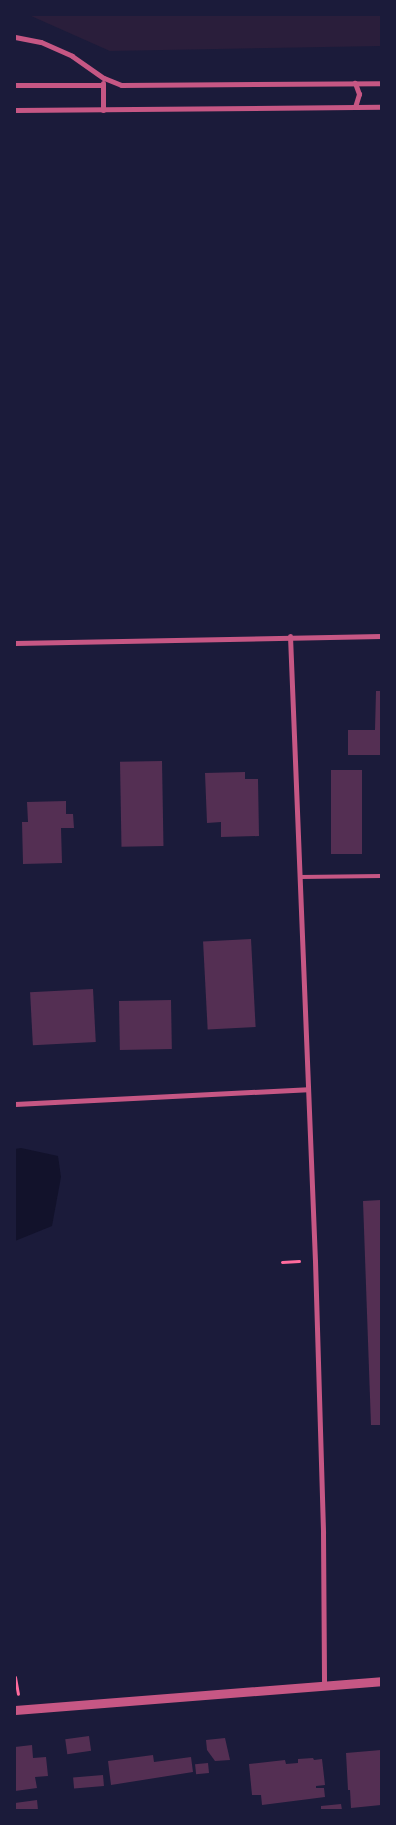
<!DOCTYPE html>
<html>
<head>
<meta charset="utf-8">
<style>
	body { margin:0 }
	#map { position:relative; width:396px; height:1825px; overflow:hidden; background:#1b1b3a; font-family:"Open Sans",sans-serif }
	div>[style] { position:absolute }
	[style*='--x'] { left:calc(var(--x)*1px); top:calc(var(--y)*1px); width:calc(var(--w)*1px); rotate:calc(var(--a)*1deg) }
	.green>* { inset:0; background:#2a1e3b }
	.water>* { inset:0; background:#12122b }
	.building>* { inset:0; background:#542f53; transform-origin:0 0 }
	.path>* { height:3px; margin:-1.5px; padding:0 1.5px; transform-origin:1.5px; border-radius:1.5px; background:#ff6b9d }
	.service>* { height:4px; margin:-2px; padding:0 2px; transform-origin:2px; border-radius:2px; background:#c65784 }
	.minor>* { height:5px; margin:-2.5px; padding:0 2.5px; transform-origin:2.5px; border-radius:2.5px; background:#c65784 }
	.tertiary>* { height:9px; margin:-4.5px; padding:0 4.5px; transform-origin:4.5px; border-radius:4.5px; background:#c65784 }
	span { translate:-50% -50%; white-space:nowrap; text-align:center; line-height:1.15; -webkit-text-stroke:5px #1b1b3a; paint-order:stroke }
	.frame { position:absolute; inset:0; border:16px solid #1b1b3a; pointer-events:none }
</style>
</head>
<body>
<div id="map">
	<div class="green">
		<div style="clip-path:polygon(29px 15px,381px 15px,381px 46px,110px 51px)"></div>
	</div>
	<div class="water">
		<div style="clip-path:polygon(21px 1148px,58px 1156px,61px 1177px,52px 1226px,15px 1241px,15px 1149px)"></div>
	</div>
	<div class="building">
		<div style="clip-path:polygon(376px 691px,381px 691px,381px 755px,348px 755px,348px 730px,375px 730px)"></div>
		<div style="left:162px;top:761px;width:85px;height:42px;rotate:89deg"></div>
		<div style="left:331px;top:770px;width:31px;height:84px"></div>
		<div style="clip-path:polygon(245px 772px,245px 779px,258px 779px,259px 836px,221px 837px,221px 822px,207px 823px,205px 773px)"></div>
		<div style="clip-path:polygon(66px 801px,66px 814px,73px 814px,74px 828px,61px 828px,62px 863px,23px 864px,22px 822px,28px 822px,27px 802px)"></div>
		<div style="left:251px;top:939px;width:88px;height:48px;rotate:87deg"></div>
		<div style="left:93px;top:989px;width:53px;height:63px;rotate:87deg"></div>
		<div style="left:171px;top:1000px;width:49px;height:52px;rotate:89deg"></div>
		<div style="clip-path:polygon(381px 1200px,381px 1425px,371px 1425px,363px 1201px)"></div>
		<div style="left:89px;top:1736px;width:15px;height:24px;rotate:82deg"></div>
		<div style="clip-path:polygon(225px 1738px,230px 1760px,215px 1761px,207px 1750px,206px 1740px)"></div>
		<div style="clip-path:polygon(32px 1745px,33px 1758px,46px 1757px,48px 1776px,35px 1777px,37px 1788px,15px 1791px,15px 1747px)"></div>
		<div style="clip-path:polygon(381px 1750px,381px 1805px,351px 1808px,350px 1790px,348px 1790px,346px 1753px)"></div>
		<div style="clip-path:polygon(153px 1755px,154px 1762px,191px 1757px,193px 1772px,111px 1785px,108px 1761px)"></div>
		<div style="clip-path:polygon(313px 1758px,314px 1760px,322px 1759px,325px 1785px,316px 1786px,316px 1788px,324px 1788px,325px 1797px,262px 1805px,261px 1795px,252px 1795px,249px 1764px,285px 1760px,286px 1764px,298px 1763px,298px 1759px)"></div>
		<div style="left:208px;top:1763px;width:10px;height:13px;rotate:84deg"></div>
		<div style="left:103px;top:1775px;width:11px;height:30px;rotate:85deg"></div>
		<div style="clip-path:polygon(37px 1800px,38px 1810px,15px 1810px,15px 1803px)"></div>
		<div style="clip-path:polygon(341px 1804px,342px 1810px,321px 1810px,321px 1806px)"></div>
	</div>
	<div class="path">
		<div style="--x:282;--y:1262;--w:17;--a:-3"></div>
		<div style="--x:15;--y:1677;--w:17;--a:80"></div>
	</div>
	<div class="service">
		<div style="--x:300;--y:877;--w:81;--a:-0.7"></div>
	</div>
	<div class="minor">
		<div style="--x:15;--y:37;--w:26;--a:11"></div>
		<div style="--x:41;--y:42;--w:34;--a:24"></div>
		<div style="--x:72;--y:56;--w:39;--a:35"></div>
		<div style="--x:104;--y:78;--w:18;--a:22"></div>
		<div style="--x:121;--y:85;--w:260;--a:-0.4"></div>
		<div style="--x:103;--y:83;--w:27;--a:90"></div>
		<div style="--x:15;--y:85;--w:88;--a:0"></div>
		<div style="--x:355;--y:107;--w:14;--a:-73"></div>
		<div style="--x:359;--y:94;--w:12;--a:-110"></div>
		<div style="--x:15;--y:110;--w:366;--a:-0.5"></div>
		<div style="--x:290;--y:636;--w:625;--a:87.71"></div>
		<div style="--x:315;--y:1261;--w:272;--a:88.3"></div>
		<div style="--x:323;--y:1533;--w:151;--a:89.6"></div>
		<div style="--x:15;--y:643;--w:366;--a:-1.1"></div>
		<div style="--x:15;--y:1104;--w:293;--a:-2.9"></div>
	</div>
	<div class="tertiary">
		<div style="--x:15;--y:1710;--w:367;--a:-4.5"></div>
	</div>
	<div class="frame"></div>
</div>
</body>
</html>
